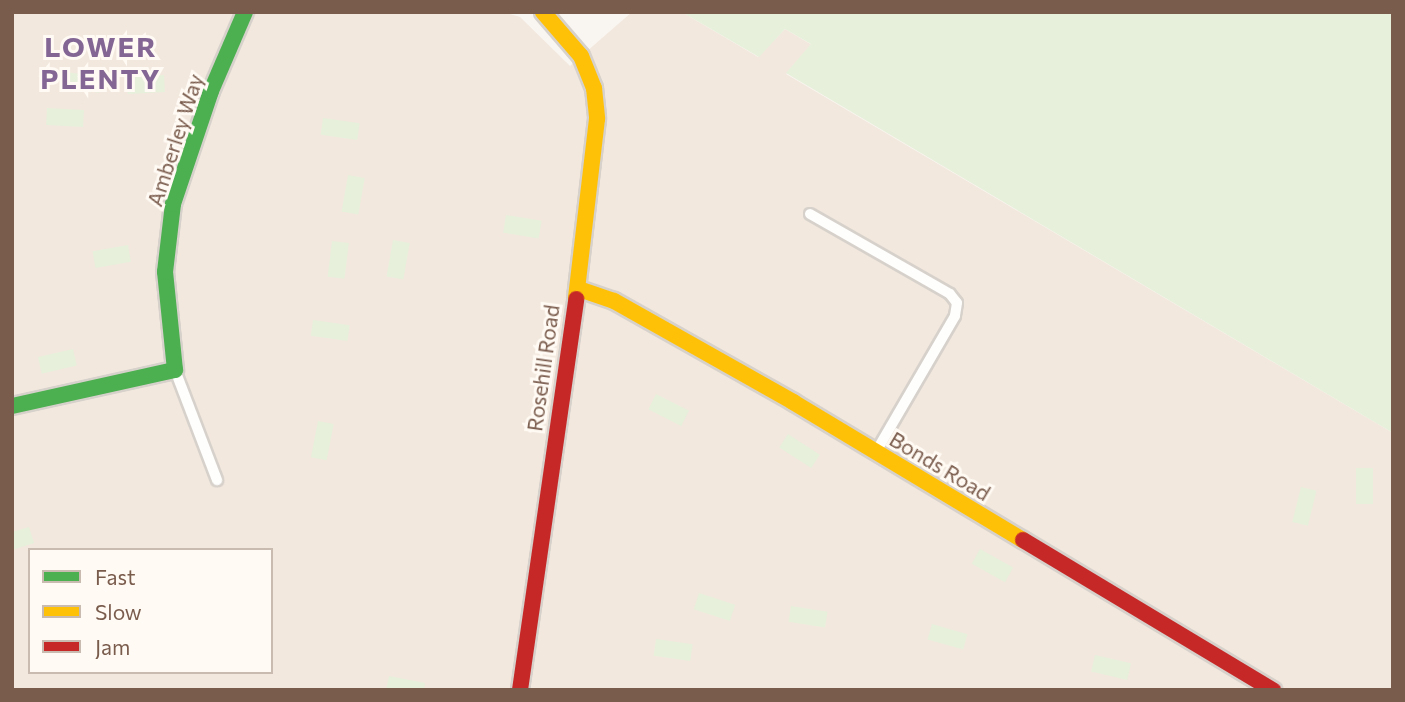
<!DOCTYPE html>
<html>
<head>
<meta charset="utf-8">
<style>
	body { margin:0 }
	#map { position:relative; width:1405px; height:702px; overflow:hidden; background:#f9f5f0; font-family:Commissioner,sans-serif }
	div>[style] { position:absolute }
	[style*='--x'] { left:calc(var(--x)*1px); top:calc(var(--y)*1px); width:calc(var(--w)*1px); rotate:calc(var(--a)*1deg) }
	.residential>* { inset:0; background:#f2e8de }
	.green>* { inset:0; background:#e7f0db; transform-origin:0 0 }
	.roads { filter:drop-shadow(2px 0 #d7d1cb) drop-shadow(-2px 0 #d7d1cb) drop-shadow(0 2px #d7d1cb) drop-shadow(0 -2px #d7d1cb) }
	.street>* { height:10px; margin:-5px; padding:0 5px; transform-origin:5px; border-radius:5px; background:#fefefd }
	.fast>* { height:16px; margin:-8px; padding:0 8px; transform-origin:8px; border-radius:8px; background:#4caf50 }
	.slow>* { height:16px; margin:-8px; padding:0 8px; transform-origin:8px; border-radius:8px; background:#ffc107 }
	.jam>* { height:16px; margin:-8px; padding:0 8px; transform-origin:8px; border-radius:8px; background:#c62828 }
	span { translate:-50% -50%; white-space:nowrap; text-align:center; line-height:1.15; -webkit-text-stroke:6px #fffaf3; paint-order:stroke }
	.street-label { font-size:21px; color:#7a5c4d }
	.district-label { font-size:28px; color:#846695; font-weight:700; letter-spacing:2px }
	.frame { position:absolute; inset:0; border:14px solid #7a5c4d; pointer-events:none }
	.legend { position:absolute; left:28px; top:548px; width:245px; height:126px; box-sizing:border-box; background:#fffaf3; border:2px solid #cabbb1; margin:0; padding:9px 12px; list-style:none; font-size:21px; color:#7a5c4d }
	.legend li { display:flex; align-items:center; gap:14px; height:35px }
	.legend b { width:35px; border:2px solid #cabbb1 }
</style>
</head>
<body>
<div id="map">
	<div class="residential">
		<div style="clip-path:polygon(evenodd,12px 12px,503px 12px,520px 17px,570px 66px,632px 12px,682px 12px,758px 57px,785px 29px,812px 45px,786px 74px,1393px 433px,1393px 690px,12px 690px,12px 12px,30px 550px,271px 550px,271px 672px,30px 672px,30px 550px)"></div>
	</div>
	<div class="green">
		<div style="clip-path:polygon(682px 12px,1393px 12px,1393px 433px,786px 73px,811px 44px,785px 29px,759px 57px)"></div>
		<div style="left:66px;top:72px;width:36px;height:16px;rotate:8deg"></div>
		<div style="left:164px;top:75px;width:17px;height:37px;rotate:87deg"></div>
		<div style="left:47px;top:108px;width:37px;height:17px;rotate:3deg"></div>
		<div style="left:323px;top:118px;width:37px;height:17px;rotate:8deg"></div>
		<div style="left:348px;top:175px;width:17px;height:37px;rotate:10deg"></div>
		<div style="left:506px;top:215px;width:36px;height:18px;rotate:9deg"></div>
		<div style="left:393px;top:240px;width:17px;height:37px;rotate:10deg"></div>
		<div style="left:332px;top:241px;width:17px;height:36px;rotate:7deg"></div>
		<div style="left:128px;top:245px;width:17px;height:36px;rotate:80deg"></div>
		<div style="left:313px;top:320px;width:37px;height:16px;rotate:8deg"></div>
		<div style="left:73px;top:349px;width:17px;height:36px;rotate:77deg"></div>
		<div style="left:656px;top:394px;width:37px;height:17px;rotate:27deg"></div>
		<div style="left:318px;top:421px;width:16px;height:37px;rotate:11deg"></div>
		<div style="left:788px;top:434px;width:38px;height:16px;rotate:33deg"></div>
		<div style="left:1356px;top:468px;width:17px;height:36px"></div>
		<div style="left:1301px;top:487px;width:16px;height:36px;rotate:14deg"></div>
		<div style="clip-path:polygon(29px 527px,34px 543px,12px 550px,12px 532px)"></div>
		<div style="left:980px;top:549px;width:38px;height:17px;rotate:29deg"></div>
		<div style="left:699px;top:593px;width:38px;height:17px;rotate:18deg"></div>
		<div style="left:791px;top:606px;width:37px;height:16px;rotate:9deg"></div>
		<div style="left:932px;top:624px;width:37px;height:16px;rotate:16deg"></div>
		<div style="left:656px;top:639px;width:37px;height:17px;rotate:8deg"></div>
		<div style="left:1095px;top:655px;width:37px;height:17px;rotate:13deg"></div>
		<div style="clip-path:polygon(389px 676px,425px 683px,424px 690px,386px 690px)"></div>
	</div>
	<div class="roads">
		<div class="street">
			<div style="--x:810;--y:214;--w:161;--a:29.7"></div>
			<div style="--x:950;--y:294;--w:11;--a:52"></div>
			<div style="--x:957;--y:303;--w:13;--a:99"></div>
			<div style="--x:955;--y:316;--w:157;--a:120.2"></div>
			<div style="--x:175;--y:370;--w:118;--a:69.1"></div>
		</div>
		<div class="fast">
			<div style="--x:12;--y:406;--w:167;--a:-12.5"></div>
			<div style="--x:175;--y:370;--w:99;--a:-95.8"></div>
			<div style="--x:165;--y:272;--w:68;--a:-83.3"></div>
			<div style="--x:173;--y:204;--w:119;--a:-71.4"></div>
			<div style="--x:211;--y:91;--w:86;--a:-66.7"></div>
		</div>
		<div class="slow">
			<div style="--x:543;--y:12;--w:58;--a:49.2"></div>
			<div style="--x:581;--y:56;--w:35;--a:68"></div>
			<div style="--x:594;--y:88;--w:31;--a:84"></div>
			<div style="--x:597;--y:119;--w:181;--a:96.7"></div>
			<div style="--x:579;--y:289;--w:37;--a:19"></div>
			<div style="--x:614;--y:301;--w:206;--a:29.4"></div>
			<div style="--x:793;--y:402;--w:268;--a:31"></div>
		</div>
		<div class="jam">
			<div style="--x:1023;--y:540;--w:292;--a:31"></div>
			<div style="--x:520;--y:690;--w:395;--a:-81.8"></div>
		</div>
	</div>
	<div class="street-label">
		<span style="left:175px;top:140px;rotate:-72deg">Amberley Way</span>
		<span style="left:543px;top:368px;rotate:-82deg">Rosehill Road</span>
		<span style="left:940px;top:466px;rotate:31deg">Bonds Road</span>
	</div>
	<div class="district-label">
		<span style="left:101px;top:62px">LOWER<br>PLENTY</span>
	</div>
	<div class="frame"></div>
	<ul class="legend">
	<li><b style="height:9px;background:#4caf50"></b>Fast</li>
	<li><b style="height:9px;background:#ffc107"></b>Slow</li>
	<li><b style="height:9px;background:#c62828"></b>Jam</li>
	</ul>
</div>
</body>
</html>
